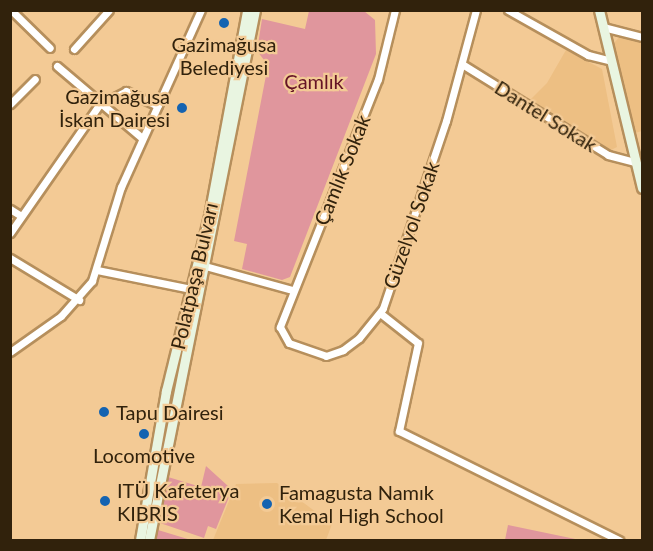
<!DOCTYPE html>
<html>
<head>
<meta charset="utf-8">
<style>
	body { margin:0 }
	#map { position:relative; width:653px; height:551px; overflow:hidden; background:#f3ca95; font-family:Lato,sans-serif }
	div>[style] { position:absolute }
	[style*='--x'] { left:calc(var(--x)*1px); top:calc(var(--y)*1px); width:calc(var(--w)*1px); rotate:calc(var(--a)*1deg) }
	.built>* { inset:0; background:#edbf83 }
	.green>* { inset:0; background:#e0969d }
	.roads { filter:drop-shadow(2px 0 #b68f5c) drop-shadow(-2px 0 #b68f5c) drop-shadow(0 2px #b68f5c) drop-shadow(0 -2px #b68f5c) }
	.street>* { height:7px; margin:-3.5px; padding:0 3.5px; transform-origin:3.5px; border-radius:3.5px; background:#fff }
	.secondary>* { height:9px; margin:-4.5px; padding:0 4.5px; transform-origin:4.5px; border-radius:4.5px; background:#e9f5e1 }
	.dots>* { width:16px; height:16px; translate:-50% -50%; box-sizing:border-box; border:3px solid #f3ca95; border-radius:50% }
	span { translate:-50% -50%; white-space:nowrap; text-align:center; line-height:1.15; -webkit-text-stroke:4.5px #f3ca95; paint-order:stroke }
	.poi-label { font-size:20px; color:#31220c }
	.right { translate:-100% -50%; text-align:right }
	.left { translate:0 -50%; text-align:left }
	.park-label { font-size:20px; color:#651426 }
	.street-label { font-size:20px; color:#31220c }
	.frame { position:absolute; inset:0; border:12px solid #31220c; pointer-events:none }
</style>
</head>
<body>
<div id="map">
	<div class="built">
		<div style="clip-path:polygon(621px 35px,642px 41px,642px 131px,635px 133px,614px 43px)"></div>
		<div style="clip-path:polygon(566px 50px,602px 69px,617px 147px,609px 151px,530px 100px,547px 83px)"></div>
		<div style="clip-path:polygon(277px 483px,332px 524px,326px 540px,213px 540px,236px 484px)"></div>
	</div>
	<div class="green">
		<div style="clip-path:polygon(309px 11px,364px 11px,375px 20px,376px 54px,290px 277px,282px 280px,242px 269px,247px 244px,234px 241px,268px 65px,257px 51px,262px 19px,305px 29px)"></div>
		<div style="clip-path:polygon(206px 466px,228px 486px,229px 497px,216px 529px,208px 526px,204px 538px,160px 523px,168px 477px,201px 487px)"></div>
		<div style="clip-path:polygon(508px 525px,580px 540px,505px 540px)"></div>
		<div style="clip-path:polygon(158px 530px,191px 540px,156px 540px)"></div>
	</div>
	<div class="roads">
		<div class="street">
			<div style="--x:11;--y:10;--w:54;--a:44.3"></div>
			<div style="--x:395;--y:10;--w:71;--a:103.8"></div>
			<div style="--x:378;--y:79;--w:267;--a:111.6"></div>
			<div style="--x:280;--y:327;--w:18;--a:61"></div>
			<div style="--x:289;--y:343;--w:39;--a:19"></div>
			<div style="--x:326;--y:356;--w:18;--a:-19"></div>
			<div style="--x:343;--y:350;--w:20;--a:-37"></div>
			<div style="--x:359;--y:338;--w:38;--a:-51"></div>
			<div style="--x:383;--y:308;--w:197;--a:-71.4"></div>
			<div style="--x:446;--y:121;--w:115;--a:-74.9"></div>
			<div style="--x:508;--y:10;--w:92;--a:29.4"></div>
			<div style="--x:588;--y:55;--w:21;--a:14"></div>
			<div style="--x:603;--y:27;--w:40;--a:14.4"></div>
			<div style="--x:74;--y:49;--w:52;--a:-48.1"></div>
			<div style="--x:462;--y:64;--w:172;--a:31.9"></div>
			<div style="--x:608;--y:155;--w:27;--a:15"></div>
			<div style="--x:57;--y:66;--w:111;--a:40.3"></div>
			<div style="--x:10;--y:104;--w:35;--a:-45"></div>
			<div style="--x:10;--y:209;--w:13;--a:32"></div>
			<div style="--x:10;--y:233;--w:156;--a:-55.2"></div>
			<div style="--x:99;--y:105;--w:30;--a:-27"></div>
			<div style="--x:126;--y:91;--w:35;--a:25"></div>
			<div style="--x:10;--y:258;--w:81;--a:31.3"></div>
			<div style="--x:205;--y:266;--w:90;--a:15.4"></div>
			<div style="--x:97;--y:270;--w:96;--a:11.4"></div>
			<div style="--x:380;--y:313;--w:48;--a:38.3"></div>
			<div style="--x:418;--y:343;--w:90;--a:102.2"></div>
			<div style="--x:399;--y:431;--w:246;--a:26.4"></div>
			<div style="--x:10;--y:352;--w:62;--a:-35.2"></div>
			<div style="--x:61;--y:316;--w:47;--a:-48.5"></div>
			<div style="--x:92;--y:281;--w:98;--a:-72.9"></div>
			<div style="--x:121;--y:187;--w:194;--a:-65.7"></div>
		</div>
		<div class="secondary">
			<div style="--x:599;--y:10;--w:183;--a:76.4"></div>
			<div style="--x:140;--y:540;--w:151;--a:-80.1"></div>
			<div style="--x:166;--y:391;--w:180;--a:-76.2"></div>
			<div style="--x:209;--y:216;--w:209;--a:-79.5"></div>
			<div style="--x:149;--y:540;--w:540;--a:-78.69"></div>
		</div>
	</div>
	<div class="dots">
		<div style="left:224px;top:23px;background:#1463b1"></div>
		<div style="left:182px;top:108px;background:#1463b1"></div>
		<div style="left:104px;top:412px;background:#1463b1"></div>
		<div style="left:144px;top:434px;background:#1463b1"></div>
		<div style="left:105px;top:501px;background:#1463b1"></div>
		<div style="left:267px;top:504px;background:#1463b1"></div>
	</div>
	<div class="poi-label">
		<span style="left:224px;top:56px">Gazimağusa<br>Belediyesi</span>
		<span class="right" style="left:170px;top:108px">Gazimağusa<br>İskan Dairesi</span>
		<span class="left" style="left:116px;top:412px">Tapu Dairesi</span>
		<span style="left:144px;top:455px">Locomotive</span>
		<span class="left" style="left:117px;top:502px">ITÜ Kafeterya<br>KIBRIS</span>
		<span class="left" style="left:279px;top:504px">Famagusta Namık<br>Kemal High School</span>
	</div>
	<div class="park-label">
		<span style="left:314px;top:81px">Çamlık</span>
	</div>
	<div class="street-label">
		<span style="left:546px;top:116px;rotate:32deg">Dantel Sokak</span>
		<span style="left:342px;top:170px;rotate:-68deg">Çamlık Sokak</span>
		<span style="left:411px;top:225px;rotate:-71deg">Güzelyol Sokak</span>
		<span style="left:194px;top:276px;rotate:-77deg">Polatpaşa Bulvarı</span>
	</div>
	<div class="frame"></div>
</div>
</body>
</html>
